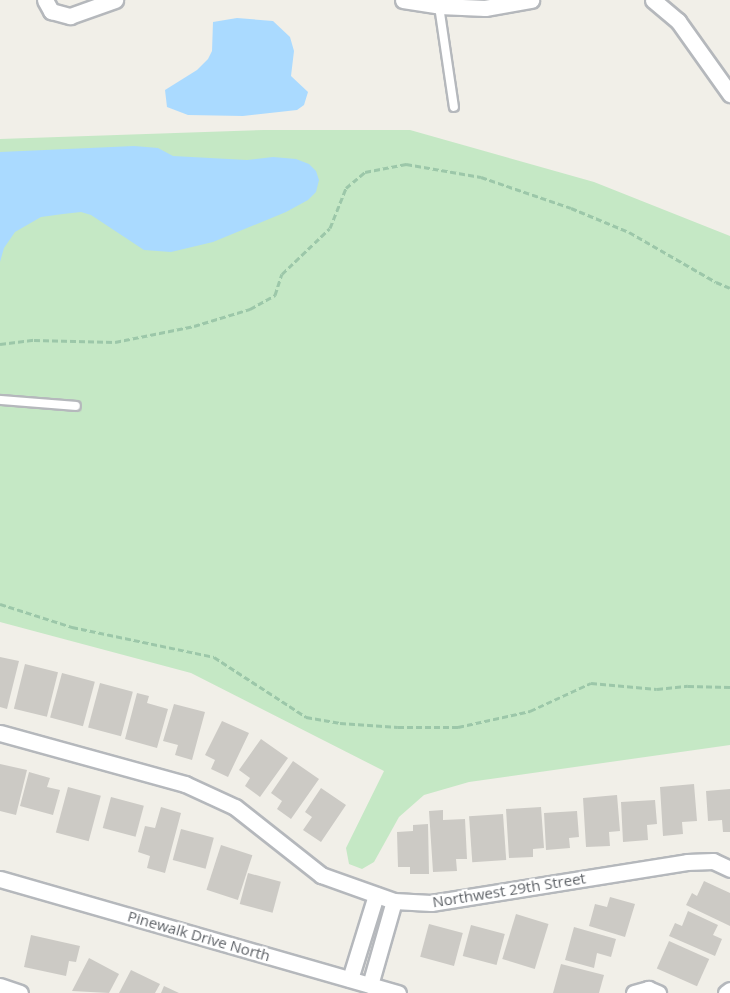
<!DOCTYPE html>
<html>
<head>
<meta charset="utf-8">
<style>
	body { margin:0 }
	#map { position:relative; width:730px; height:993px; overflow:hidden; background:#f1efe8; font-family:"Open Sans",sans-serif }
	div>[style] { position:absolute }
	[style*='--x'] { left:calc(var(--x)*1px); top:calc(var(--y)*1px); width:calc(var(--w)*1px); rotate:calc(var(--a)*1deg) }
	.green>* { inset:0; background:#c5e8c5 }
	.water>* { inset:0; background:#aadaff }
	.building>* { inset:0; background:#cccac5; transform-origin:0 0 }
	.path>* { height:3px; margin-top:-1.5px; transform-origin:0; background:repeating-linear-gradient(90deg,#9cc7a9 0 6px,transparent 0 9px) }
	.roads { filter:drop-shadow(2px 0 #b5b8bc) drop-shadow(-2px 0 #b5b8bc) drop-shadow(0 2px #b5b8bc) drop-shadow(0 -2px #b5b8bc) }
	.service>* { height:8px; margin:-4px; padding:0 4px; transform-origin:4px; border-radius:4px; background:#fff }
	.minor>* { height:15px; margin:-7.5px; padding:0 7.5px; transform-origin:7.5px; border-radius:7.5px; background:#fff }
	span { translate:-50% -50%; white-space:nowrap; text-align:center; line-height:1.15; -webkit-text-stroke:4.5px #fff; paint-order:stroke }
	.street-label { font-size:15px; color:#5f6368 }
</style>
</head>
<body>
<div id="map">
	<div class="green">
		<div style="clip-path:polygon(264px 130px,410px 130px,594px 182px,730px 236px,730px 745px,469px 782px,424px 795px,399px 817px,374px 862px,362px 869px,349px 864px,346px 848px,384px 771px,191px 673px,0 622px,0 139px)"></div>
	</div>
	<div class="water">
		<div style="clip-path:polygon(237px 18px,273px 21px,290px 37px,294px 51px,291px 76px,308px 92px,304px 105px,297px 110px,243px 116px,188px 115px,167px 107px,165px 90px,197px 70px,208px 59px,212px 51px,213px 22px)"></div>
		<div style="clip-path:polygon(134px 146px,158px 148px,173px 156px,247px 160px,273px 157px,296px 159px,309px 164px,316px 171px,319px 180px,316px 192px,308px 200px,286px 212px,213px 242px,171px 252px,144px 250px,91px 215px,81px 212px,63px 214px,41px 217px,15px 232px,4px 248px,0 262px,0 152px)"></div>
	</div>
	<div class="building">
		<div style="clip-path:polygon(0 657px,19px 661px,7px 709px,0 707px)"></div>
		<div style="left:25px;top:664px;width:34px;height:46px;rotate:14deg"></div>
		<div style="left:62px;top:673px;width:34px;height:46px;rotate:15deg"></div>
		<div style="left:100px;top:683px;width:34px;height:46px;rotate:15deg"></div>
		<div style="clip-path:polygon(137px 693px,149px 696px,147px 703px,168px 709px,157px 748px,125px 739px)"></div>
		<div style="clip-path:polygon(174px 704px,205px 712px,192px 760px,175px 755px,178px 745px,163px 741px)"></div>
		<div style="clip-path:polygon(222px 721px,249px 733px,228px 777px,211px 769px,215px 760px,205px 755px)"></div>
		<div style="clip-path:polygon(261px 739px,288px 758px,260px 797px,245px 786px,250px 778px,239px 770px)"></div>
		<div style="clip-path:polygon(293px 761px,319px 779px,291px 819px,277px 809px,282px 801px,271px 793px)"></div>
		<div style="clip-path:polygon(0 764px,27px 770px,16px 815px,0 811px)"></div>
		<div style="clip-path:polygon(29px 772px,50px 778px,47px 787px,60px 790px,53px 815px,20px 806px)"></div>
		<div style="clip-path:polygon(694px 784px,697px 821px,682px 822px,683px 834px,663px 836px,660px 787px)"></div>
		<div style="left:68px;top:787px;width:34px;height:47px;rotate:15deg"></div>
		<div style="clip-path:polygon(321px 788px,346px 805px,321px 842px,303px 830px,312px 817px,305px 812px)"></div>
		<div style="clip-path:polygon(730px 789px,730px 832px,723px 832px,722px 820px,708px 821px,706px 791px)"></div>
		<div style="clip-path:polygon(617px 795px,620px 831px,609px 832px,610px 846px,586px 847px,583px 798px)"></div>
		<div style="left:111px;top:797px;width:34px;height:32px;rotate:15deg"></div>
		<div style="clip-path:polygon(655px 800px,657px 824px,647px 825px,648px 840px,623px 842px,621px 802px)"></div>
		<div style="clip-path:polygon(161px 807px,181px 813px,165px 873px,147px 868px,150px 856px,138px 852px,145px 826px,155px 828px)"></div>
		<div style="clip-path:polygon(541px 807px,544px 848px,533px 849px,533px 857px,509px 858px,506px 809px)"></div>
		<div style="clip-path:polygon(443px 810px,443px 820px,465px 819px,467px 859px,456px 859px,457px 871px,433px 872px,429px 811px)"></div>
		<div style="clip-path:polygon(577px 811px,579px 837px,569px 838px,570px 848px,546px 850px,544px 813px)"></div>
		<div style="left:503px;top:814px;width:46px;height:34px;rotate:86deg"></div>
		<div style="clip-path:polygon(428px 824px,429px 874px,410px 874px,410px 867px,398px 867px,397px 832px,413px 831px,413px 825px)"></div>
		<div style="left:181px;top:829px;width:34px;height:32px;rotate:15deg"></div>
		<div style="left:221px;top:845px;width:33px;height:47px;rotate:18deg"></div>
		<div style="left:248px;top:873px;width:34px;height:32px;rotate:15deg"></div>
		<div style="clip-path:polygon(704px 881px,730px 893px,730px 926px,686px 905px,692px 893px,697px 896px)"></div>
		<div style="clip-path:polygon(610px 897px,635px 904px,625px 937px,589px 926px,595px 904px,607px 907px)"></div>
		<div style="clip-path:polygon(688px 911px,718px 925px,713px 935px,722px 939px,715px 956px,669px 936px,675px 923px,682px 926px)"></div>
		<div style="left:516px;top:914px;width:34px;height:47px;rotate:17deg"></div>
		<div style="left:429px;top:924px;width:35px;height:34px;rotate:15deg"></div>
		<div style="left:471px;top:925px;width:35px;height:32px;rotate:15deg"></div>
		<div style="clip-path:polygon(574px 927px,616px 939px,611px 957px,597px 953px,594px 968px,565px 960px)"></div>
		<div style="clip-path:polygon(31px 935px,80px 946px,76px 962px,69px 961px,66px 976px,24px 967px)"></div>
		<div style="left:669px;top:941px;width:44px;height:30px;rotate:24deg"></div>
		<div style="clip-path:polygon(89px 958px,119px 974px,109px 993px,72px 991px)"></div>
		<div style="clip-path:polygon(561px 964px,604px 975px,599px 993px,553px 993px)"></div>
		<div style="clip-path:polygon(131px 970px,160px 984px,155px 993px,119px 993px)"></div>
		<div style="clip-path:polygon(164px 986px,179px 993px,161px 993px)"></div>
	</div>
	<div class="path">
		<div style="--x:0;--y:344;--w:34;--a:-7"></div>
		<div style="--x:34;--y:340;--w:81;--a:1.4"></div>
		<div style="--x:115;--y:342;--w:81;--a:-11.4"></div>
		<div style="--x:194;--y:326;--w:59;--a:-16.9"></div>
		<div style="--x:250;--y:309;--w:29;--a:-29"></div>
		<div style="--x:275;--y:295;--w:22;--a:-72"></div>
		<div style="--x:282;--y:274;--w:66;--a:-43.8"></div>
		<div style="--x:330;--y:228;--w:43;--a:-68.2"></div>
		<div style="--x:346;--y:188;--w:25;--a:-40"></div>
		<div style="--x:365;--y:172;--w:42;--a:-11"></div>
		<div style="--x:406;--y:164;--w:76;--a:9.8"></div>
		<div style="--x:481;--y:177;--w:95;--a:19"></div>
		<div style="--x:571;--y:208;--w:63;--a:22.5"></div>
		<div style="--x:629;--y:232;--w:100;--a:29.9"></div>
		<div style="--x:716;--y:282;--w:15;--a:23"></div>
		<div style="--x:0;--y:604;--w:76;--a:17.7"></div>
		<div style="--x:72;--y:627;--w:145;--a:11.9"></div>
		<div style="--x:214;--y:657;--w:110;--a:33.1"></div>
		<div style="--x:306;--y:717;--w:35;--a:10"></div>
		<div style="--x:340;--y:723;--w:58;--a:3.9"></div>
		<div style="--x:398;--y:727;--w:60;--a:0"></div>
		<div style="--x:458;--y:727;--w:74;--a:-12.5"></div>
		<div style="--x:530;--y:711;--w:67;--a:-24.7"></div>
		<div style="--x:591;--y:683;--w:66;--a:5.2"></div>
		<div style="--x:657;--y:689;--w:31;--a:-6"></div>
		<div style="--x:688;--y:686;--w:42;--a:1.4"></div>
	</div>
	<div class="roads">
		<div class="service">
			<div style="--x:439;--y:6;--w:102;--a:81.6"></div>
			<div style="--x:0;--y:400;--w:76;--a:4.5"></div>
		</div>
		<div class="minor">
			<div style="--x:45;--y:0;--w:13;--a:61"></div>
			<div style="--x:51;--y:11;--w:20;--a:15"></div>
			<div style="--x:70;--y:16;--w:48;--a:-19.6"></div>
			<div style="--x:403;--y:0;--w:36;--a:9"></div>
			<div style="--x:439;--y:6;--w:46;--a:2.5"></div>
			<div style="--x:485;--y:8;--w:47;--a:-9.9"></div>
			<div style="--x:653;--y:0;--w:33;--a:40"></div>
			<div style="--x:678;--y:21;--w:90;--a:54.5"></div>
			<div style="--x:0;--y:733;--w:192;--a:15.4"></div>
			<div style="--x:185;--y:784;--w:55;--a:24.7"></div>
			<div style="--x:235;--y:807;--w:110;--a:38.3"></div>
			<div style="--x:321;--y:875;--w:77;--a:19.6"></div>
			<div style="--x:394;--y:901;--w:37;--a:3"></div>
			<div style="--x:431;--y:903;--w:259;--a:-9.1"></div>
			<div style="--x:687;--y:862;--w:26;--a:-2"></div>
			<div style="--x:713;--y:861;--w:19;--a:25"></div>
			<div style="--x:0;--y:879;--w:414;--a:16"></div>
			<div style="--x:350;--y:979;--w:88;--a:-72.8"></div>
			<div style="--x:370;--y:985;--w:87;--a:-74.1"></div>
			<div style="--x:0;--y:986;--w:21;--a:19"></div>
			<div style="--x:634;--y:993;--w:15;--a:-16"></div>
			<div style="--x:648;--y:989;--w:11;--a:22"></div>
			<div style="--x:726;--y:993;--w:5;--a:-37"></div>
		</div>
	</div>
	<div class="street-label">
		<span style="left:509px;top:890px;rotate:-9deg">Northwest 29th Street</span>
		<span style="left:199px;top:936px;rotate:16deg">Pinewalk Drive North</span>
	</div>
</div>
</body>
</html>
